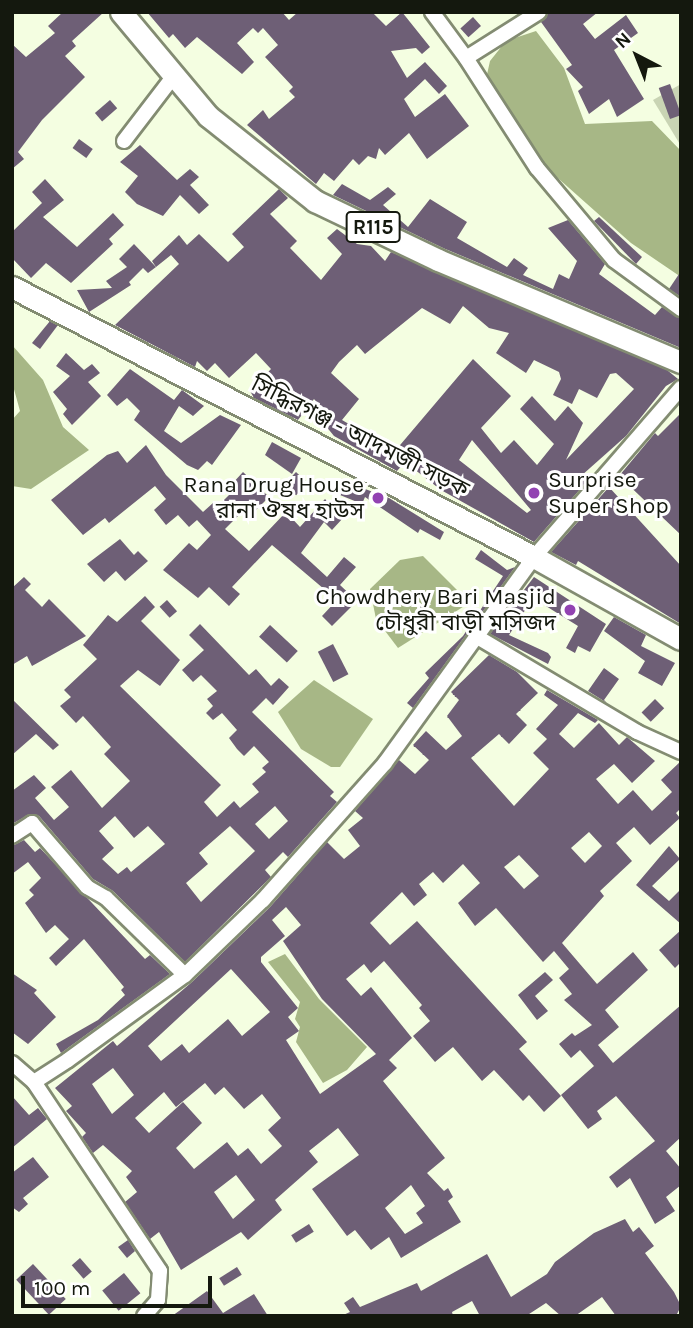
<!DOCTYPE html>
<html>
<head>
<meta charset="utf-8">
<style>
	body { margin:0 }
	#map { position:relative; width:693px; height:1328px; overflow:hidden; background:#f4fee1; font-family:Karla,"Noto Sans Bengali",sans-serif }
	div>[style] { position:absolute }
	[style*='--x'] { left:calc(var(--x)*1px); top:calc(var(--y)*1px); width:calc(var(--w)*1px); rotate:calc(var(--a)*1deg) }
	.green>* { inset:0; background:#c9d4b4 }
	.water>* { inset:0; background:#a7b786 }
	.building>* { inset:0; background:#6e5f76; transform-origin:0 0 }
	.roads { filter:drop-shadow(2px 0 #838c72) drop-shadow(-2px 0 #838c72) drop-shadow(0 2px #838c72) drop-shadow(0 -2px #838c72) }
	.street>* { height:14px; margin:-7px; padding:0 7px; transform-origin:7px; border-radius:7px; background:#fff }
	.primary>* { height:21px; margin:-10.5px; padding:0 10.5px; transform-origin:10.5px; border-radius:10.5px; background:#fff }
	.dots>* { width:19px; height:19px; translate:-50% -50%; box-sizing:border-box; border:4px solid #fff; border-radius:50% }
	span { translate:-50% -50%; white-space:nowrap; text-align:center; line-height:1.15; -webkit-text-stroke:6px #fff; paint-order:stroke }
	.shield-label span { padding:2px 5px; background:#fff; border:2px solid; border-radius:5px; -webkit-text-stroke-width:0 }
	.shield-label { font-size:21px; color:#14180e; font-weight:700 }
	.street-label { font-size:23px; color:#14180e }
	.poi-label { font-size:23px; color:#14180e }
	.left { translate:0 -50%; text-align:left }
	.right { translate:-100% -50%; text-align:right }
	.frame { position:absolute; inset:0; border:14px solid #14180e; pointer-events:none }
	.north { position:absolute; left:602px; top:21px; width:70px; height:70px; -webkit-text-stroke:5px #fff; paint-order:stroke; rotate:318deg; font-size:19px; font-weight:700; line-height:28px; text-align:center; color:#14180e }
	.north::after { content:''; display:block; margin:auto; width:24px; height:32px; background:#14180e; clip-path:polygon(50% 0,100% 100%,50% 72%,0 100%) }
	.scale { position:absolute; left:21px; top:1276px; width:191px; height:32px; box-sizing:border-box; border:4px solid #14180e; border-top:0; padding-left:9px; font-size:21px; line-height:24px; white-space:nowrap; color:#14180e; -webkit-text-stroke:5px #fff; paint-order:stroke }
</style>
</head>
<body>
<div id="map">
	<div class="green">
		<div style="clip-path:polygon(681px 84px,681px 146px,653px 100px)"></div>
	</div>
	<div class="water">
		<div style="clip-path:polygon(536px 31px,564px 68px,585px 124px,652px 121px,681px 151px,681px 277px,631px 243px,542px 164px,486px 79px,490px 61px,506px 41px)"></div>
		<div style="clip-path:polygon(12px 345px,43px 380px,63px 427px,89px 450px,31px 489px,12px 486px,12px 420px,20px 411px,12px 382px)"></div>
		<div style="clip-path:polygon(423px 556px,463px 596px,466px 605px,398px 648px,376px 619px,370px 589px,400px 560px)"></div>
		<div style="clip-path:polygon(314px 680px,373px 719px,340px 767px,331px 767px,301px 749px,278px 712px)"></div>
		<div style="clip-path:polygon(285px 954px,319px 999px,367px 1047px,347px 1070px,323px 1083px,296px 1042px,300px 1027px,295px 1019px,300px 1002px,268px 962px)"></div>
	</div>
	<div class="building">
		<div style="clip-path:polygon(63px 12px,104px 12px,72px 41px,76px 46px,65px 56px,85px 77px,42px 120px,18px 152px,24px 159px,12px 169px,12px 44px,26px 57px,55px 33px,48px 26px)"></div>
		<div style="clip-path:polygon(147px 12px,282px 12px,289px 20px,298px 12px,372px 12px,386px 26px,402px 12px,430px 47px,422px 54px,416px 48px,391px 51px,407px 78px,425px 62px,447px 86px,439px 94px,425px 79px,404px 99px,415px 117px,445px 94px,469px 126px,427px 159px,409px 133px,385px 155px,379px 148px,376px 159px,368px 156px,359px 165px,353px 159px,334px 181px,324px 173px,316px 184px,247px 125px,263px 110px,269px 119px,295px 97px,289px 91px,293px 87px,265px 57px,278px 45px,263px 28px,258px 33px,253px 28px,237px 43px,254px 62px,242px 74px,197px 37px,185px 48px,173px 34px,169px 38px)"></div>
		<div style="clip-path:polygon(549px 12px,598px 12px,583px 24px,595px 39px,626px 15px,638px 33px,614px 50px,644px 99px,617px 117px,609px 99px,589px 114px,578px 91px,583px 87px,566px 69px,572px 65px,541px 22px)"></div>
		<div style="left:473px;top:17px;width:12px;height:17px;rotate:48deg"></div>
		<div style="left:670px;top:84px;width:33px;height:12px;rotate:70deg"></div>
		<div style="left:110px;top:100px;width:11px;height:20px;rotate:49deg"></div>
		<div style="left:79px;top:139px;width:17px;height:11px;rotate:36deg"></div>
		<div style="clip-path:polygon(140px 145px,177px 180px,190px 169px,199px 177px,190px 185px,209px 205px,199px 214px,180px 195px,163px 216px,137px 204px,125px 192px,138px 176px,120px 162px)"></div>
		<div style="clip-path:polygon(45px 179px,64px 200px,43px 217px,77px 247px,113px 213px,124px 225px,109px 239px,113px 244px,71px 283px,46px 263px,31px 278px,12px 258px,12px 232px,42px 203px,32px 192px)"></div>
		<div style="clip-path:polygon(342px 184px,370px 200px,388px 187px,396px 194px,383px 205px,408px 227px,430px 199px,467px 222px,457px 238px,507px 267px,514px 258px,528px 268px,523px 275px,553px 289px,559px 274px,569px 279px,577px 261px,548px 228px,568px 220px,605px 264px,599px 274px,655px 315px,662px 307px,681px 319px,681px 348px,443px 248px,333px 195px)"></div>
		<div style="clip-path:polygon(evenodd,279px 189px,288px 198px,270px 214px,297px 241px,290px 248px,321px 280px,342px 254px,327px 238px,337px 229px,357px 244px,371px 246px,385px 261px,391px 252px,667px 370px,678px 379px,666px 386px,626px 436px,581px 476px,587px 480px,582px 487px,534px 542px,441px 490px,405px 462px,397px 471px,334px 436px,325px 425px,330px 419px,314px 399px,298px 420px,254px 398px,250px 391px,271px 369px,256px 353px,229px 378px,215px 363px,207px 371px,197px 361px,195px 367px,115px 325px,179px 264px,171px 255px,156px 267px,152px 261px,179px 235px,187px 245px,199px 234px,228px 262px,244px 247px,232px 234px,279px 189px,463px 306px,489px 328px,509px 333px,496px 353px,526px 373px,534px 360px,559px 372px,561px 379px,553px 395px,572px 404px,579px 389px,597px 398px,610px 374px,616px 373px,634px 389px,566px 460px,583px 423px,568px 406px,555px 421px,532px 396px,520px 409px,554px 444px,537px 465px,514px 440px,501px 453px,481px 428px,511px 396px,473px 359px,395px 451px,342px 420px,359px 399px,331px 373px,339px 362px,357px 345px,365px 354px,422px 308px,450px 324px,463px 306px,279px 189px,472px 440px,531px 510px,527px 513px,459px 460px,472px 440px)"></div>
		<div style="clip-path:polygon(599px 217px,642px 257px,636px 264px,594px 221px)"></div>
		<div style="clip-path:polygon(134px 244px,156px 267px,148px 273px,143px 268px,129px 282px,131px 285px,89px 312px,77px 290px,112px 288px,106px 281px,127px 267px,119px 259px)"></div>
		<div style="clip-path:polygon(681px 271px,681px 297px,669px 289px)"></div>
		<div style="clip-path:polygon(50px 321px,58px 325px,40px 349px,32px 343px)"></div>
		<div style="clip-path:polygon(66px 353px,84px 370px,92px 364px,100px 373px,88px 382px,101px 396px,72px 425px,63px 414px,67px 409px,53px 392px,70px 376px,56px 366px)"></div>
		<div style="clip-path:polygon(130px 369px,174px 400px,182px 390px,204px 406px,193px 416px,179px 406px,164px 431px,181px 443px,220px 415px,241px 425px,212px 465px,207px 461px,198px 470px,187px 465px,134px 420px,140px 411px,127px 398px,117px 406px,107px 395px)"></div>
		<div style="clip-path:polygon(681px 413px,681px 535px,619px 476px,655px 433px,658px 436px)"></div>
		<div style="clip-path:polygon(272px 442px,301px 458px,292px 474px,265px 455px)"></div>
		<div style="clip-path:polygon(146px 445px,166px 475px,203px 512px,213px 503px,217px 507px,235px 489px,231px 485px,243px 472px,269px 497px,256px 510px,250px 504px,225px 529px,249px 551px,286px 512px,300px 527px,325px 499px,343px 518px,332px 530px,324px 522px,301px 553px,327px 577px,344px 557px,356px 567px,340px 585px,357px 601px,332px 626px,322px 616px,337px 600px,272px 545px,232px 587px,240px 594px,229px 606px,209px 587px,198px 598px,163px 570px,189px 543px,197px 550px,211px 535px,197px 520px,189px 527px,178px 515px,166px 525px,154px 510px,166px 499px,155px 486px,109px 523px,105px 518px,83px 535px,51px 500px,107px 455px,118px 451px,127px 463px)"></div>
		<div style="left:296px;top:472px;width:16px;height:17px;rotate:43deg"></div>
		<div style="clip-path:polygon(344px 481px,389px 498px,444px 532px,440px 540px,420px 529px,418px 533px,365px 497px,362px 504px,340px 495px)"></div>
		<div style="clip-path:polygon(609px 487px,681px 566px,681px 624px,578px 561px,576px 565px,551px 552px)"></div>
		<div style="clip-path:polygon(120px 539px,134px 555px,138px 551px,148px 561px,125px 581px,116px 571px,104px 582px,87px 564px)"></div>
		<div style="clip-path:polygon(481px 550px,507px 570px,515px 567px,413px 708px,407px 703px,429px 678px,425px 673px,463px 636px,503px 576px,475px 559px)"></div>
		<div style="clip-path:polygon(24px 577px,31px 584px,25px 590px,42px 607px,49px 599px,86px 636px,32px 666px,27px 656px,12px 665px,12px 588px)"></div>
		<div style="clip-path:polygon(534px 577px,606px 624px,590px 652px,578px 646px,575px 653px,566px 648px,578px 626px,533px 598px,509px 635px,548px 653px,551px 657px,548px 664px,490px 634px)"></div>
		<div style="clip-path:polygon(evenodd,145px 596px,155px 607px,141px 621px,180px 660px,160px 686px,138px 670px,120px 686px,221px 785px,204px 802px,217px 817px,234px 801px,240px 808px,259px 792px,252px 784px,266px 772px,262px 768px,269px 762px,254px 746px,244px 756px,237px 749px,229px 738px,237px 730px,222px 713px,213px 720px,206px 713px,213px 706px,207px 699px,217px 691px,201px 675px,193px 682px,182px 670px,204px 650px,189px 635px,200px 624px,249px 675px,256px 669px,271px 686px,279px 678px,289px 687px,273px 705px,266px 698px,252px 712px,334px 792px,330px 796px,337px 802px,288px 857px,283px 852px,265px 870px,271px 877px,185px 962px,113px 891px,93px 879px,39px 816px,30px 814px,12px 824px,12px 791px,34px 775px,46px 788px,35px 798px,54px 820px,69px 807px,51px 787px,71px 770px,102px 808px,130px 781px,104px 754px,111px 747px,83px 716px,76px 723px,60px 706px,71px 697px,64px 690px,97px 659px,83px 645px,108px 615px,117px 622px,145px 596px,275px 806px,288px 821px,269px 839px,255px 824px,275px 806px,145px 596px,115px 816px,134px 838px,148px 826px,165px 844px,131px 872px,127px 867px,118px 874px,102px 859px,114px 848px,99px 831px,115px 816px,145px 596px,230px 826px,255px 851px,201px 902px,186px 883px,208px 864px,199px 853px,230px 826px)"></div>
		<div style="left:167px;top:600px;width:15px;height:10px;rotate:48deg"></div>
		<div style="clip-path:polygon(614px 617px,646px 635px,641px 646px,675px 663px,662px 686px,638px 673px,645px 661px,604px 631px)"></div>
		<div style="left:270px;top:625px;width:38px;height:16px;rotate:43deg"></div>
		<div style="left:333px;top:644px;width:34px;height:17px;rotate:63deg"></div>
		<div style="clip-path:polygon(evenodd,489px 655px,517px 672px,538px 693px,516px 714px,527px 725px,509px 744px,499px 734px,471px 758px,514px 806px,549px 769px,533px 753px,547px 739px,536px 729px,558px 705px,544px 695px,547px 690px,598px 720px,595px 723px,578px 713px,559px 734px,574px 748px,599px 723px,619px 745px,627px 737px,655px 761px,632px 783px,614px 764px,596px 779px,618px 804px,633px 790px,652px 811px,672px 792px,661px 780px,681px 761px,681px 808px,676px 813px,680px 818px,650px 845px,634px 827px,616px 843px,632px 861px,600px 891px,604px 896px,562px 943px,597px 984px,633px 952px,648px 970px,605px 1010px,619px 1027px,598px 1045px,613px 1063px,681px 1005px,681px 1137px,666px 1151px,681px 1169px,681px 1185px,666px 1197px,675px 1211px,655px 1224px,630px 1178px,617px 1188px,609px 1177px,655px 1141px,616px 1096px,597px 1111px,602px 1119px,588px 1129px,561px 1095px,594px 1066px,580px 1050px,571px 1058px,559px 1044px,572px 1033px,575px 1036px,592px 1025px,564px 1000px,572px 994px,559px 978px,569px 969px,554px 951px,543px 962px,496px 908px,475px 926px,458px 903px,480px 883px,463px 864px,443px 883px,433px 872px,419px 884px,427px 895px,414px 906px,402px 892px,370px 923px,390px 945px,417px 921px,527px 1042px,519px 1049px,561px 1096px,544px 1112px,529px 1095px,523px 1101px,494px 1070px,482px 1081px,453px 1047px,435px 1062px,413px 1036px,430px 1021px,419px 1008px,422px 1005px,384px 961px,371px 973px,364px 964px,346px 979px,361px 996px,371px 987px,412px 1038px,389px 1060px,397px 1068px,383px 1081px,445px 1158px,427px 1173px,444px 1191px,448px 1188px,453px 1197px,448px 1201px,461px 1222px,401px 1258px,389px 1237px,371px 1250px,355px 1230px,347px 1236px,312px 1189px,359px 1155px,338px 1128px,309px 1151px,318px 1162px,275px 1200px,282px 1210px,248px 1240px,241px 1232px,181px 1270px,159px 1232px,150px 1239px,125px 1202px,137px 1192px,126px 1177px,132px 1171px,103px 1145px,93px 1153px,82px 1137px,86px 1133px,66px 1111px,72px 1106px,55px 1088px,113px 1041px,117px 1046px,192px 982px,270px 907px,327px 842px,344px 859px,360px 846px,348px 830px,363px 818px,355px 811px,399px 760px,415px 774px,429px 760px,413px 745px,426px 731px,446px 750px,462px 736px,447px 716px,459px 700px,451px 692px,489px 655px,589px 832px,602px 846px,585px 863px,571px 848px,589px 832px,489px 655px,519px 855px,539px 876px,524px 889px,504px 867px,519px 855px,489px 655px,286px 907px,301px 925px,283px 941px,322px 999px,376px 1054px,320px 1094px,286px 1040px,299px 1031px,288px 1017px,298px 1008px,261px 962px,261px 957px,285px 936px,272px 920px,286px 907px,489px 655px,231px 969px,270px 1012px,242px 1036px,228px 1019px,189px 1053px,182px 1044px,161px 1061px,148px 1046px,231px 969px,489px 655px,113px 1068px,134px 1095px,112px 1114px,92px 1084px,113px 1068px,489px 655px,205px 1083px,215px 1095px,224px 1087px,244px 1109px,262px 1094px,281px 1118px,268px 1130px,282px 1146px,261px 1164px,248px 1148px,238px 1156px,227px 1142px,194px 1169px,176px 1148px,202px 1123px,183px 1102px,149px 1133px,135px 1118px,164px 1092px,176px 1107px,205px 1083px,489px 655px,236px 1175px,255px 1200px,233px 1219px,214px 1192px,236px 1175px,489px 655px,411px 1185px,425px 1206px,416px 1213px,423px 1223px,405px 1234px,385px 1208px,411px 1185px)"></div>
		<div style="clip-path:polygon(604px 668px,619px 679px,604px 700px,607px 703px,588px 691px)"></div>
		<div style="clip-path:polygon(12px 699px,59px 745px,53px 750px,36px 734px,12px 755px)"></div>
		<div style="left:655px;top:699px;width:13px;height:19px;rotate:45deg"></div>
		<div style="clip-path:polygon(24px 840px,35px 852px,40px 848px,145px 959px,150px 955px,170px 974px,61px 1053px,56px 1044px,98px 1020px,125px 995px,121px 990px,124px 987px,84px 939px,56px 966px,49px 958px,69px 939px,55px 925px,46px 933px,25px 903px,34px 895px,29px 890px,41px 878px,28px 862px,12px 874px,12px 846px)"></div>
		<div style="clip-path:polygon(669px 846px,680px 859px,652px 886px,669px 901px,681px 889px,681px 924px,636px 885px)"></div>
		<div style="clip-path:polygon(681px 930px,681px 962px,675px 968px,659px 950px)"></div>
		<div style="clip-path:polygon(545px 972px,553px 980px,535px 996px,548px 1011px,537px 1020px,518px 995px)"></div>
		<div style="clip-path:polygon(12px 973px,37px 990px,34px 993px,56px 1017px,28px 1044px,12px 1032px)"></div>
		<div style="clip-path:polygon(12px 1096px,29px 1115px,38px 1108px,47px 1119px,12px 1148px)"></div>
		<div style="clip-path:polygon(33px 1157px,49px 1177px,23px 1198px,28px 1204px,19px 1212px,12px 1207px,12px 1173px)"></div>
		<div style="clip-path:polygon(625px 1219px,633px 1232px,639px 1227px,654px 1246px,645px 1253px,674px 1292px,681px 1306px,676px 1316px,616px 1316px,602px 1297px,575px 1316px,561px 1316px,546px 1303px,526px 1316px,480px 1316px,472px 1301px,452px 1312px,453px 1316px,341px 1316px,350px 1312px,344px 1303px,353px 1297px,360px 1307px,417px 1283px,421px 1291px,487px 1254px,511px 1297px,547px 1274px,555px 1262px,594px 1233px)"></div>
		<div style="left:309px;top:1224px;width:9px;height:21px;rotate:58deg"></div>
		<div style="clip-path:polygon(128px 1240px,135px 1251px,127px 1258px,118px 1247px)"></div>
		<div style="left:80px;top:1258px;width:18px;height:11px;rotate:49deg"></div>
		<div style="left:33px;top:1264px;width:48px;height:23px;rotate:47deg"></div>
		<div style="left:237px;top:1267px;width:9px;height:21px;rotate:58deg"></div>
		<div style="left:124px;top:1273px;width:26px;height:28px;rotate:51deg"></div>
		<div style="clip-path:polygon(207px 1291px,223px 1313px,254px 1294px,268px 1316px,172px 1316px)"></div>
	</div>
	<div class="roads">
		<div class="street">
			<div style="--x:432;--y:12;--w:57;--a:53.5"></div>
			<div style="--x:539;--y:12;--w:86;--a:147.8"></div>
			<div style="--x:466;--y:58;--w:131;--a:57.2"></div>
			<div style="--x:537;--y:168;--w:120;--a:50.1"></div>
			<div style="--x:614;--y:260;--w:83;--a:36.2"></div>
			<div style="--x:124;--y:141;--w:81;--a:-52.6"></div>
			<div style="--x:479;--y:638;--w:184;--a:30.7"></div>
			<div style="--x:637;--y:732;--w:48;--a:24.4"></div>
			<div style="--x:12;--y:836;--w:24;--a:-33"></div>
			<div style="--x:32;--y:823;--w:84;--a:49.3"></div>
			<div style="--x:87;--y:887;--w:22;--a:30"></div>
			<div style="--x:106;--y:898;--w:110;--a:44.3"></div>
			<div style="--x:12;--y:1063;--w:29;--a:41"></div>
			<div style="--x:34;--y:1082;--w:40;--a:-32.9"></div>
			<div style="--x:68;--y:1060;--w:145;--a:-36"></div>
			<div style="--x:185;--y:975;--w:108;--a:-43.9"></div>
			<div style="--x:263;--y:900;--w:183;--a:-48.3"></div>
			<div style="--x:385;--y:763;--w:254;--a:-54.1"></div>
			<div style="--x:534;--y:557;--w:224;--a:-49"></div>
			<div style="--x:34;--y:1082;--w:227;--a:56.3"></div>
			<div style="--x:160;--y:1271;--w:29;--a:94"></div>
			<div style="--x:158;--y:1300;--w:21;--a:131"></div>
		</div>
		<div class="primary">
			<div style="--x:121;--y:12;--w:136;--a:50.1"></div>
			<div style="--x:208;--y:116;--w:137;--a:38.5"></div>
			<div style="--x:315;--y:201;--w:136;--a:25.6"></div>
			<div style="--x:438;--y:260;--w:264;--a:22.8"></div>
			<div style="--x:12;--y:287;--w:588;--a:27.35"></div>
			<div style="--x:534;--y:557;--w:168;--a:29.2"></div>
		</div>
	</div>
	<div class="dots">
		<div style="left:534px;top:493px;background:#9242b2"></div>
		<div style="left:378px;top:498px;background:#9242b2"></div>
		<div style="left:570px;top:610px;background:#9242b2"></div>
	</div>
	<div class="shield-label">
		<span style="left:373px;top:227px">R115</span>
	</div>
	<div class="street-label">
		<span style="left:360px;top:437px;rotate:27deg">সিদ্ধিরগঞ্জ - আদমজী সড়ক</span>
	</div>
	<div class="poi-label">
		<span class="left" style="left:548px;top:493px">Surprise<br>Super Shop</span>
		<span class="right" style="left:364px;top:498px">Rana Drug House<br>রানা ঔষধ হাউস</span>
		<span class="right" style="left:556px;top:610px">Chowdhery Bari Masjid<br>চৌধুরী বাড়ী মসিজদ</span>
	</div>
	<div class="frame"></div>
	<div class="north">N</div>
	<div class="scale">100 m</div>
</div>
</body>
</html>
